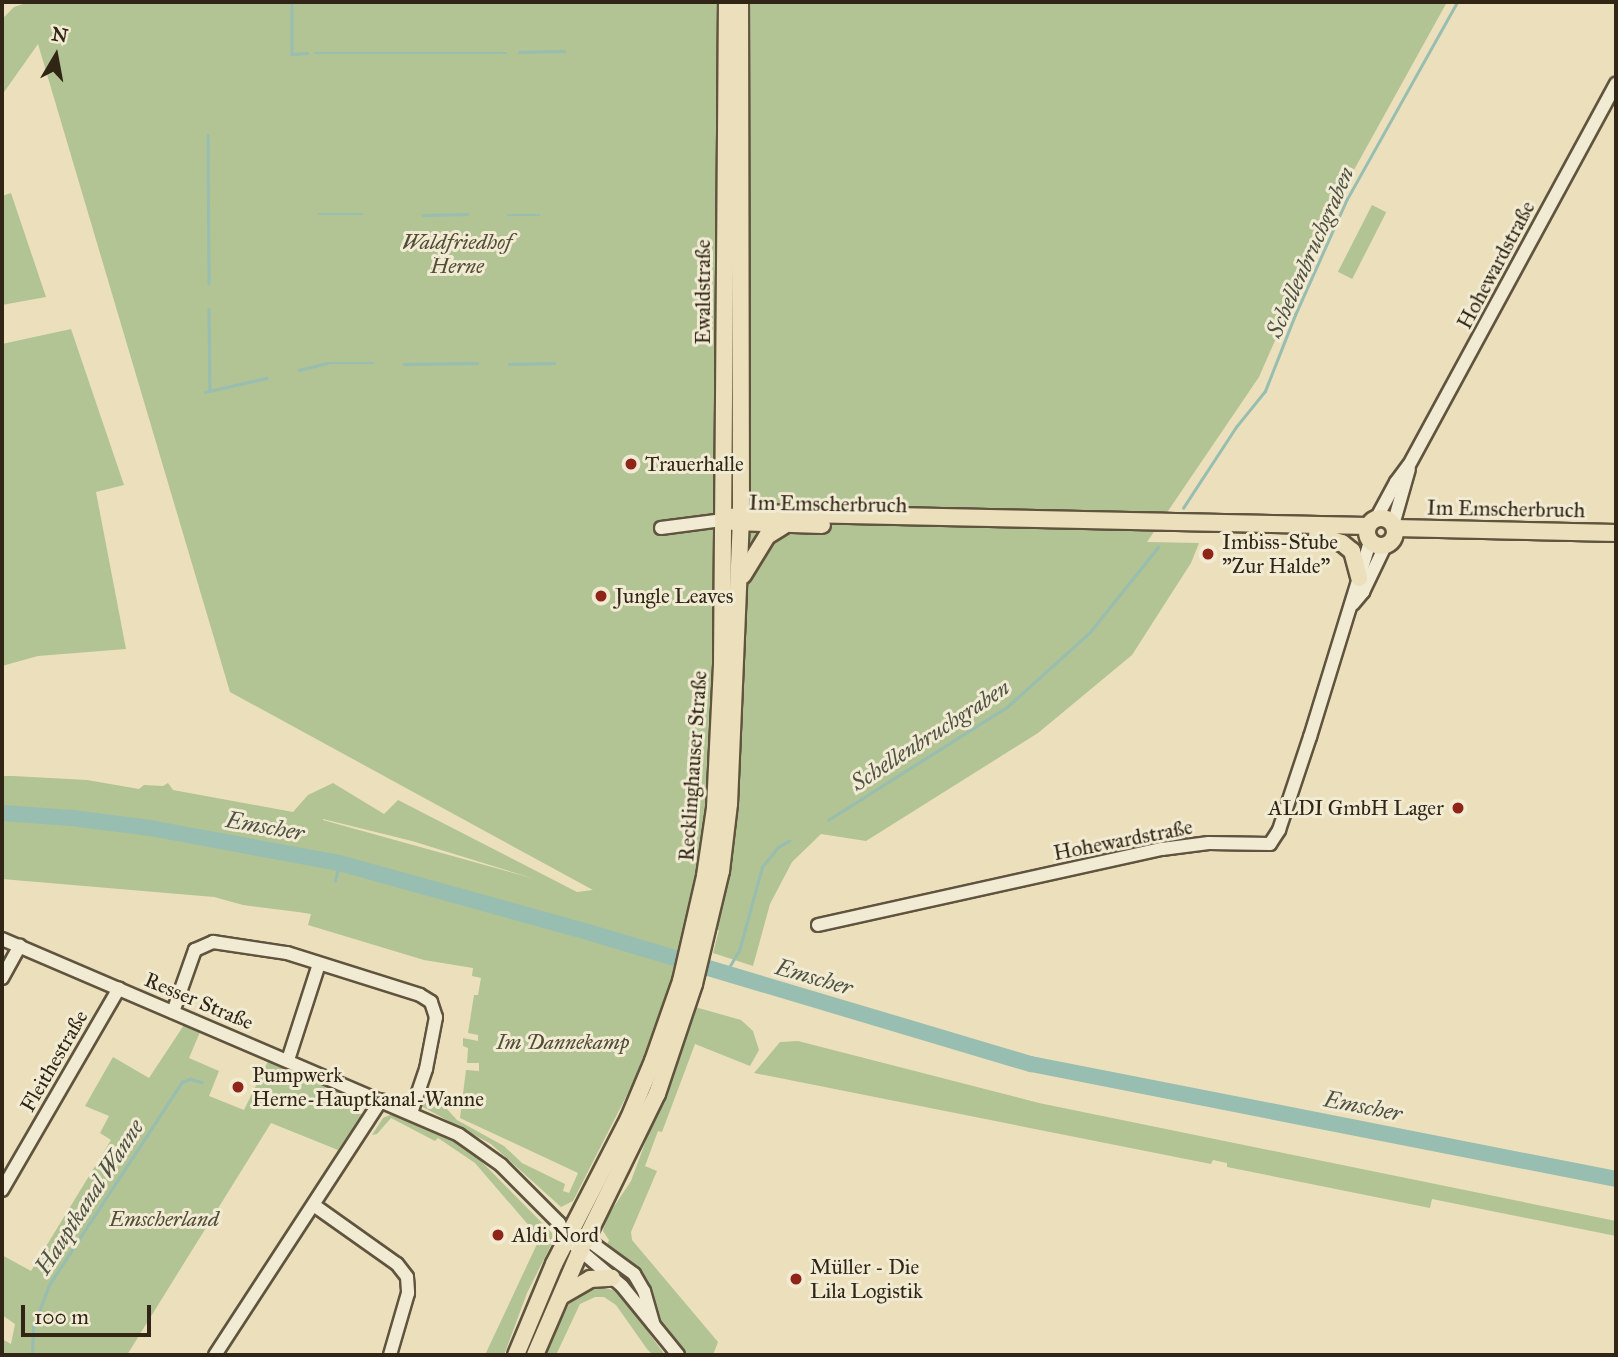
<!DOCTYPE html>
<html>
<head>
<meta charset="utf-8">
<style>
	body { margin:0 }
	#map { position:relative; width:1618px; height:1357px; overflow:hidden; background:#ebe0bb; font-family:"IM FELL Great Primer",serif }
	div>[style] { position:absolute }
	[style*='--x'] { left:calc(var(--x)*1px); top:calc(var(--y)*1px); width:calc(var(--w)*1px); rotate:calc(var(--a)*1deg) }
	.green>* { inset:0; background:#b2c394; transform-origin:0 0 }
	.stream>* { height:2.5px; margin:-1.25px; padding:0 1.25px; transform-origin:1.25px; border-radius:1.25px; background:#98bdb1 }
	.river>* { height:16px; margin:-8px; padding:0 8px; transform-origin:8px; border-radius:8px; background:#98bdb1 }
	.roads { filter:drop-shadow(2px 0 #60543f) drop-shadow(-2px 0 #60543f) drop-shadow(0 2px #60543f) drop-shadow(0 -2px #60543f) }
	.minor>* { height:12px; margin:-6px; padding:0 6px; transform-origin:6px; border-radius:6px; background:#f2ebd3 }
	.major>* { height:16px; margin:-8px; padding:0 8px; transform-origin:8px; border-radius:8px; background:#ebe0bb }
	.major>.ring { margin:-8px; padding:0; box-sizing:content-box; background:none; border:16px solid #ebe0bb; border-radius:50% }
	.dots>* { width:19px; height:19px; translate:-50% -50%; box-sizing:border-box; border:4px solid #f2ebd3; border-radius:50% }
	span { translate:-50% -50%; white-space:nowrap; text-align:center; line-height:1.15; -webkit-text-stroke:6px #f2ebd3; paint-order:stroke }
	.park-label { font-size:21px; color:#514d36; font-style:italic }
	.street-label { font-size:21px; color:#312616 }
	.poi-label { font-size:21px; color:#312616 }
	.left { translate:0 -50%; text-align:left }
	.right { translate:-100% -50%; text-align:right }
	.water-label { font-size:23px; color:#505344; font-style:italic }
	.frame { position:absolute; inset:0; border:4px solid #312616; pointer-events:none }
	.north { position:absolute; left:21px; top:21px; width:70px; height:70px; -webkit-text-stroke:5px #f2ebd3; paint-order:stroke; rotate:10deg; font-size:19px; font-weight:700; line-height:28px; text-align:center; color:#312616 }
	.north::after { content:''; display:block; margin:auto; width:24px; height:32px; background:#312616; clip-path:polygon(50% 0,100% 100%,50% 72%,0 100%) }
	.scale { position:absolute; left:21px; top:1305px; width:130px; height:32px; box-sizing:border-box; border:4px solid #312616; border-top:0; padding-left:9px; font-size:21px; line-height:24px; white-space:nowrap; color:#312616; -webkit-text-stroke:5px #f2ebd3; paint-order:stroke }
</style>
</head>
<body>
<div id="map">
	<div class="green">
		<div style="clip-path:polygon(evenodd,29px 2px,1447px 2px,1334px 206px,1259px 377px,1147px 542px,1199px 543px,1191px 563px,1132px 655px,1038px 733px,866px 841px,821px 834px,792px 862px,770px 904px,753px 966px,713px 953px,719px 930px,687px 920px,668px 991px,634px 1081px,573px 1201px,561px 1207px,491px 1144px,421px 1106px,423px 1096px,434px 1095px,457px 1120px,504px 1146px,522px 1163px,565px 1184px,563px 1191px,569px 1193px,578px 1173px,460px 1118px,466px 1070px,479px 1071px,479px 1063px,467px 1063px,468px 1048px,463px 1046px,463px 1038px,478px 1041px,478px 1035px,468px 1033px,474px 995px,478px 995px,481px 978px,472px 976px,473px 968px,424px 960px,308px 925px,311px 914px,298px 912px,243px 905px,214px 897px,2px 879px,2px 776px,13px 776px,87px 780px,139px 789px,144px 785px,163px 786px,168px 783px,173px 790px,293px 812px,308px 795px,333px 783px,384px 814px,398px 800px,577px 892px,593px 890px,230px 692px,38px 44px,2px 95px,2px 19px,14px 7px,29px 2px,323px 819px,412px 841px,535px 879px,323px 820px,323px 819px)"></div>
		<div style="clip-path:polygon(11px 193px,46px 297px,2px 305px,2px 196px)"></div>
		<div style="left:1372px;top:205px;width:16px;height:75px;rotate:27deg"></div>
		<div style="clip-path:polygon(71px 329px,124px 485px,96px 492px,126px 649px,38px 656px,2px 666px,2px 344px)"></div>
		<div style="clip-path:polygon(695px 1007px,741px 1020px,753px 1031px,759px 1050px,750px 1066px,695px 1044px,662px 1132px,658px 1131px,645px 1166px,657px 1171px,631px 1232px,632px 1240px,718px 1342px,713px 1355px,689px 1355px,669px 1339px,659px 1323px,647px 1279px,634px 1264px,607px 1245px,609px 1240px,603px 1231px,607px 1217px,631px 1181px)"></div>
		<div style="clip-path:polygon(184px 1025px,200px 1032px,189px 1058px,219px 1071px,209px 1096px,244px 1110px,268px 1061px,353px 1097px,360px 1108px,361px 1115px,338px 1150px,271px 1123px,127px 1355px,2px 1355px,2px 1339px,11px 1344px,15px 1324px,2px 1315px,2px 1255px,31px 1271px,111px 1140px,100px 1133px,109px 1116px,85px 1106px,113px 1057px,149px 1078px)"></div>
		<div style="clip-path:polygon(798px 1041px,1039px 1103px,1616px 1221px,1616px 1236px,1432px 1199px,1430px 1208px,1227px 1167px,1227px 1163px,1213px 1160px,1211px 1164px,754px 1073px,780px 1042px)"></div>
		<div style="clip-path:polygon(392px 1114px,442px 1134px,474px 1154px,552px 1233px,552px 1243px,527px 1293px,504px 1355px,485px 1355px,537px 1244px,537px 1235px,475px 1163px,444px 1142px,438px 1138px,435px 1141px,391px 1118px,377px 1134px,372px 1135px,383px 1118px)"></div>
		<div style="clip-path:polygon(600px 1287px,613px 1290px,623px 1298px,665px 1355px,653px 1355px,647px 1349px,616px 1305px,604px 1297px,595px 1297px,580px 1304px,556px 1355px,542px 1355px,573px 1297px)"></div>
	</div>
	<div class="stream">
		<div style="--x:292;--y:2;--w:52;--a:90"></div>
		<div style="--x:292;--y:54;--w:15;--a:-4"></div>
		<div style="--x:519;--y:52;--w:45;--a:-1.3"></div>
		<div style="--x:315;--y:53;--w:191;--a:0"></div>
		<div style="--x:208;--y:135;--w:148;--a:89.6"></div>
		<div style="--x:319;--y:214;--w:43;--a:0"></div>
		<div style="--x:423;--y:215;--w:44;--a:-1.3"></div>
		<div style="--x:508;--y:215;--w:31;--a:0"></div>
		<div style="--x:209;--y:309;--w:82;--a:89.3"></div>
		<div style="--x:404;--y:364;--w:73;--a:-0.8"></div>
		<div style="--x:509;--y:364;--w:45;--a:-1.3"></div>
		<div style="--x:299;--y:370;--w:29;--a:-14"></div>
		<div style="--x:327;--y:363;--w:46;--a:0"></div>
		<div style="--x:205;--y:392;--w:63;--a:-12.9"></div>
		<div style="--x:1183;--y:508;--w:97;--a:-56.8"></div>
		<div style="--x:1236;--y:427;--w:46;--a:-51.1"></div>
		<div style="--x:1265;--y:391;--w:82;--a:-68.5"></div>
		<div style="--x:1295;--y:315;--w:127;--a:-65.9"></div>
		<div style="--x:1347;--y:199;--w:226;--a:-60.8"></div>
		<div style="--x:828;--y:820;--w:212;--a:-32.3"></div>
		<div style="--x:1007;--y:707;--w:112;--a:-42.1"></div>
		<div style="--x:1090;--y:632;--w:109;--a:-51.3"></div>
		<div style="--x:335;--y:881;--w:18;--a:-77"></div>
		<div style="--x:725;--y:974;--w:27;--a:-59"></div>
		<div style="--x:739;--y:951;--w:87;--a:-74.7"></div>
		<div style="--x:762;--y:867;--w:26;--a:-51"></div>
		<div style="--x:778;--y:847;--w:13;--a:-29"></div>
		<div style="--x:32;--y:1355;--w:27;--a:-88"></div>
		<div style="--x:33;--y:1328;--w:46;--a:-69.6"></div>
		<div style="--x:49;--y:1285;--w:243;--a:-56.8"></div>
		<div style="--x:182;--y:1082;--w:9;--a:-21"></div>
		<div style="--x:190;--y:1079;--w:12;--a:14"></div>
	</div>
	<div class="river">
		<div style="--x:2;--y:813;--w:70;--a:4.1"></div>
		<div style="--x:72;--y:818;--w:79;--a:7.3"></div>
		<div style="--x:150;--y:828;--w:192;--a:10.5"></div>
		<div style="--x:339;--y:863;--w:262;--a:15.5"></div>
		<div style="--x:591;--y:933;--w:459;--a:16.6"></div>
		<div style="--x:1031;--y:1064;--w:596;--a:11.12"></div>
	</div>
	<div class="roads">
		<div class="minor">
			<div style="--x:1376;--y:519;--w:42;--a:-61.6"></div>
			<div style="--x:1396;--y:482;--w:21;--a:-53"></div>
			<div style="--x:1409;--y:465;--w:434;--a:-61.5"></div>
			<div style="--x:1393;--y:525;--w:58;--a:-74.1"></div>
			<div style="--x:661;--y:528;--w:63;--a:-7.4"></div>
			<div style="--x:1353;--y:604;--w:16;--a:-50"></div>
			<div style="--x:1363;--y:592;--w:51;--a:-64.4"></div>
			<div style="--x:818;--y:925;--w:352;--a:-12.5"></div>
			<div style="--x:1162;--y:849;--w:47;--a:-7.3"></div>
			<div style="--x:1209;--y:843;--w:61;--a:0.9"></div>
			<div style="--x:1270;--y:844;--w:17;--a:-57"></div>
			<div style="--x:1279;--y:830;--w:98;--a:-71.6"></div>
			<div style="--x:1310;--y:737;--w:204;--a:-72.9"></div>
			<div style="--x:2;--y:939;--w:497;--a:23.2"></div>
			<div style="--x:459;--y:1135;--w:52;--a:35.5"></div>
			<div style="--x:501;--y:1165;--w:82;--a:45"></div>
			<div style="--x:559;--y:1223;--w:18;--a:63"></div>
			<div style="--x:567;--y:1239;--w:72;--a:40.5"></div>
			<div style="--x:622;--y:1286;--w:89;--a:50.9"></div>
			<div style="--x:2;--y:978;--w:37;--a:-61"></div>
			<div style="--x:173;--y:1012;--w:66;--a:-70.5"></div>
			<div style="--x:195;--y:950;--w:20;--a:-24"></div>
			<div style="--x:213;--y:942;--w:75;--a:8.5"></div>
			<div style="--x:287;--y:953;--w:139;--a:17.5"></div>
			<div style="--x:420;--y:995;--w:13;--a:32"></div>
			<div style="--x:431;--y:1002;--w:16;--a:72"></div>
			<div style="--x:436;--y:1017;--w:53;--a:100.9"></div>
			<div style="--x:426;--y:1069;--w:46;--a:108.8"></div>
			<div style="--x:288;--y:1060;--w:101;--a:-72.1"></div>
			<div style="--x:2;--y:1190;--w:233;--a:-59.9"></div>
			<div style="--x:315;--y:1206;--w:100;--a:35.3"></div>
			<div style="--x:397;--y:1264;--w:16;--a:52"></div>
			<div style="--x:407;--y:1277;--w:16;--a:86"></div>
			<div style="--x:408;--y:1293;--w:65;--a:106.2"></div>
			<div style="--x:581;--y:1235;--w:66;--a:36.3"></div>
			<div style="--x:634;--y:1274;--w:20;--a:60"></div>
			<div style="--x:644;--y:1291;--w:35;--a:74"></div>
			<div style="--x:215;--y:1355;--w:304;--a:-56.9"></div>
		</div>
		<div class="major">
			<div style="--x:732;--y:517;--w:22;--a:-10"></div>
			<div style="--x:754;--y:513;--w:614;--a:1.21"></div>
			<div class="ring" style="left:1367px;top:518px;width:12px;height:12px"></div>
			<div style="--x:733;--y:522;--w:89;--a:1.9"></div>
			<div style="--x:1395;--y:528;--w:221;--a:1.3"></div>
			<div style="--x:1317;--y:535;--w:26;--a:18"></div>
			<div style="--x:1342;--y:543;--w:13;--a:39"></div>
			<div style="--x:1352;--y:551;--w:28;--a:75"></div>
			<div style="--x:743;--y:575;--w:46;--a:-58.4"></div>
			<div style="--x:767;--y:536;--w:19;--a:-32"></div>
			<div style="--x:561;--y:1296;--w:34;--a:-30"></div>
			<div style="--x:590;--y:1279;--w:22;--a:-3"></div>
			<div style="--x:516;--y:1355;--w:99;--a:-67.3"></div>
			<div style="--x:554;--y:1264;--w:164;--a:-62.8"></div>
			<div style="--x:629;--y:1118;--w:62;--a:-67.2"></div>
			<div style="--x:653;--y:1061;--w:85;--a:-70.7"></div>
			<div style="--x:681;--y:981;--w:108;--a:-77.1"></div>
			<div style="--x:705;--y:876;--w:69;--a:-81.6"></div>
			<div style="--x:715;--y:808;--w:143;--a:-87.2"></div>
			<div style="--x:722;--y:665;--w:663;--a:-89.57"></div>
			<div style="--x:535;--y:1355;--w:113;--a:-66.6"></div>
			<div style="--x:580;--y:1251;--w:175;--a:-63.9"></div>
			<div style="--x:657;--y:1094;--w:116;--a:-71.4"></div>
			<div style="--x:694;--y:984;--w:116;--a:-76.6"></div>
			<div style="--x:721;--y:871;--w:67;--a:-83.2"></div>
			<div style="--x:729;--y:804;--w:291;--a:-87.6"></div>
			<div style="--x:741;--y:513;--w:511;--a:-90.11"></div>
		</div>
	</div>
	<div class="dots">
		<div style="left:631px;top:464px;background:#8f2418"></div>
		<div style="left:1208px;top:554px;background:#8f2418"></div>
		<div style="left:601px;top:596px;background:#8f2418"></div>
		<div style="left:1458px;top:808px;background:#8f2418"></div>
		<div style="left:238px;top:1087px;background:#8f2418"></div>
		<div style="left:498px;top:1235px;background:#8f2418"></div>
		<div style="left:796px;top:1279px;background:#8f2418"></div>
	</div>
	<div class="park-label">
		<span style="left:457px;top:254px">Waldfriedhof<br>Herne</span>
		<span style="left:563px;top:1042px">Im Dannekamp</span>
		<span style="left:164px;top:1219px">Emscherland</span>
	</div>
	<div class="street-label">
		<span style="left:1496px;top:265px;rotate:-62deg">Hohewardstraße</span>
		<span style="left:703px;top:292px;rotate:-90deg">Ewaldstraße</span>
		<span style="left:828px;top:504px;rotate:1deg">Im Emscherbruch</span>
		<span style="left:1506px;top:509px;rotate:1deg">Im Emscherbruch</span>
		<span style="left:693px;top:766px;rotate:-86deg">Recklinghauser Straße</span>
		<span style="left:1123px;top:840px;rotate:-11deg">Hohewardstraße</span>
		<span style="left:199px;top:1001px;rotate:23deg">Resser Straße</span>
		<span style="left:54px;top:1061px;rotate:-60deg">Fleithestraße</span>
	</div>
	<div class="poi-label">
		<span class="left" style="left:645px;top:464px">Trauerhalle</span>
		<span class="left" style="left:1222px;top:554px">Imbiss-Stube<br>"Zur Halde"</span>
		<span class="left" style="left:615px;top:596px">Jungle Leaves</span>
		<span class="right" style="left:1444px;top:808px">ALDI GmbH Lager</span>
		<span class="left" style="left:252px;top:1087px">Pumpwerk<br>Herne-Hauptkanal-Wanne</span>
		<span class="left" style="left:512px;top:1235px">Aldi Nord</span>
		<span class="left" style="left:810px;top:1279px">Müller - Die<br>Lila Logistik</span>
	</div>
	<div class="water-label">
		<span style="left:1310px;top:252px;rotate:-66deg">Schellenbruchgraben</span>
		<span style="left:930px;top:735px;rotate:-33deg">Schellenbruchgraben</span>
		<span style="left:265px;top:826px;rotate:10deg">Emscher</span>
		<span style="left:814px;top:977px;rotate:16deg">Emscher</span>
		<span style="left:1363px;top:1106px;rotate:11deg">Emscher</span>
		<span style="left:89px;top:1197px;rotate:-57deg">Hauptkanal Wanne</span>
	</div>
	<div class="frame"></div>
	<div class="north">N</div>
	<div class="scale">100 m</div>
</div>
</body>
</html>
